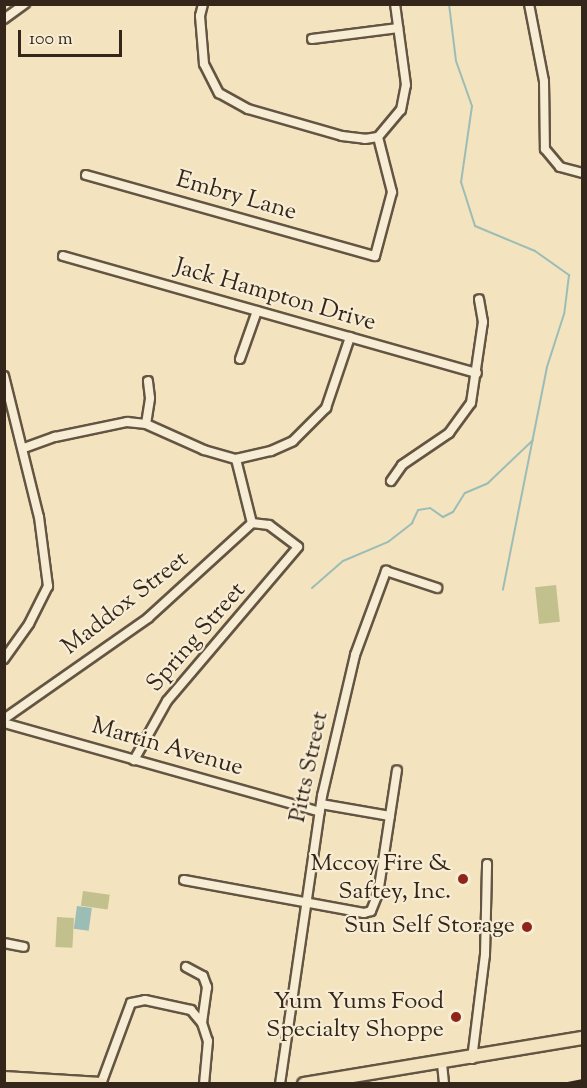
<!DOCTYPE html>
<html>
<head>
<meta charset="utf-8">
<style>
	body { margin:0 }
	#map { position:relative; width:587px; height:1088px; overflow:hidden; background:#f3e3bf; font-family:"Sorts Mill Goudy",serif }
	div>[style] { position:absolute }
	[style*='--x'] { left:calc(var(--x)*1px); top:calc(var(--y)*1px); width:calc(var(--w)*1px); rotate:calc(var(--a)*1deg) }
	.green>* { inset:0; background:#c2c18d; transform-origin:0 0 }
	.water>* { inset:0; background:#9cbdb6; transform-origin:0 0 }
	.stream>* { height:2px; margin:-1px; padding:0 1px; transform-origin:1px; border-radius:1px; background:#9cbdb6 }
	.roads { filter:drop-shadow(2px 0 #645543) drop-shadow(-2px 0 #645543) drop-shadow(0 2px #645543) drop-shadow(0 -2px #645543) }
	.minor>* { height:8px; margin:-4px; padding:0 4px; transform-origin:4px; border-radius:4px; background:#f7edd5 }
	.primary>* { height:12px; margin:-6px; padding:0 6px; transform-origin:6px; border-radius:6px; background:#f3e3bf }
	.rail>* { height:4.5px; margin-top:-2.25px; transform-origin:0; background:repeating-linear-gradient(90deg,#f7edd5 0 7px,#34261a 0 14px); box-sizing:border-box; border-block:2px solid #34261a }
	.dots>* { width:16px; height:16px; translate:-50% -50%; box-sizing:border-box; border:3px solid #f7edd5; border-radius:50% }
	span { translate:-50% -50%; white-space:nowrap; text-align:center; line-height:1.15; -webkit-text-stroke:4.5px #f7edd5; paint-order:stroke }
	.street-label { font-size:24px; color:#34261a }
	.poi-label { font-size:24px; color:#34261a }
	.right { translate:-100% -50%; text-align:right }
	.frame { position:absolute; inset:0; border:6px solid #34261a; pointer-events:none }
	.scale { position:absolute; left:18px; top:30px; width:104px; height:27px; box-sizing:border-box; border:3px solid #34261a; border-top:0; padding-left:8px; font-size:18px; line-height:21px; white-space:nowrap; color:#34261a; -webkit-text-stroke:4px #f7edd5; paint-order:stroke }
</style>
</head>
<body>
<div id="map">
	<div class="green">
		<div style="left:556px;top:585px;width:37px;height:21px;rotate:84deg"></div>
		<div style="left:83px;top:891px;width:27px;height:15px;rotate:8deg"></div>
		<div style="left:57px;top:917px;width:17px;height:30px;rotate:3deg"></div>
	</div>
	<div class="water">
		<div style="left:77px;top:906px;width:15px;height:23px;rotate:8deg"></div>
	</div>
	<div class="stream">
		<div style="--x:449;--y:4;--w:57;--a:83"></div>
		<div style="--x:456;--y:61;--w:48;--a:70.4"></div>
		<div style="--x:472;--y:106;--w:77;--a:98.2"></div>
		<div style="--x:461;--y:182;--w:46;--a:72.3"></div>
		<div style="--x:475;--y:226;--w:65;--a:22.6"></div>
		<div style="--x:535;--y:251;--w:42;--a:35.2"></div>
		<div style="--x:569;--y:275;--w:39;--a:97"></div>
		<div style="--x:564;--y:314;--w:56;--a:107.8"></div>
		<div style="--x:547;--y:367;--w:227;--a:101.2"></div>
		<div style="--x:312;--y:588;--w:41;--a:-41.1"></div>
		<div style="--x:343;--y:561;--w:49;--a:-22.9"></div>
		<div style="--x:388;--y:542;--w:31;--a:-38"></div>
		<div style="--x:412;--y:523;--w:14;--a:-65"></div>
		<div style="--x:418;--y:510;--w:12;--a:-9"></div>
		<div style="--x:430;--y:508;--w:16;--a:35"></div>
		<div style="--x:443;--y:517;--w:11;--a:-27"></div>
		<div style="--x:453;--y:512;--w:22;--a:-58"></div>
		<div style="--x:465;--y:493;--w:25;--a:-23"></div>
		<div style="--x:488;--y:483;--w:62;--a:-43.7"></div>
	</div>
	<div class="roads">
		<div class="minor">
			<div style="--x:203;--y:4;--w:12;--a:104"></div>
			<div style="--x:200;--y:16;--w:48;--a:85.2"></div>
			<div style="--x:204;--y:64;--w:33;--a:63"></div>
			<div style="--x:219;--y:93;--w:33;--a:29"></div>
			<div style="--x:248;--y:109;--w:98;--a:16"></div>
			<div style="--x:342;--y:136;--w:23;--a:7"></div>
			<div style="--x:365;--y:139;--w:13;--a:-9"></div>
			<div style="--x:378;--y:137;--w:35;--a:-50"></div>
			<div style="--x:401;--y:110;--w:25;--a:-79"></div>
			<div style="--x:406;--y:85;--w:82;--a:-97.7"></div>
			<div style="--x:529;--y:4;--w:78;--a:79"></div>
			<div style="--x:544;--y:81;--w:68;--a:89.2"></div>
			<div style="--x:545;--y:149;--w:23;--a:50"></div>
			<div style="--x:560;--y:167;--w:23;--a:15"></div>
			<div style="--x:4;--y:19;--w:26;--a:-36"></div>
			<div style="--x:312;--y:39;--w:87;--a:-7.3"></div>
			<div style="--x:86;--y:175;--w:300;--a:15.7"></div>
			<div style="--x:375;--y:256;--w:66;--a:-75.1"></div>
			<div style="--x:392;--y:192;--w:57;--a:-104.3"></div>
			<div style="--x:63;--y:256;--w:430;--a:15.8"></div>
			<div style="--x:240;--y:359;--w:51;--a:-70.5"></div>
			<div style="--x:4;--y:376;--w:145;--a:76.1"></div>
			<div style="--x:39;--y:517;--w:70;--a:82.6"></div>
			<div style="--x:48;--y:586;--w:42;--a:116.6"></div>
			<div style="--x:29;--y:624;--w:43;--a:125.5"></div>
			<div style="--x:146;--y:424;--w:26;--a:-81"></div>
			<div style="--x:150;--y:398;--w:17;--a:-97"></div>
			<div style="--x:24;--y:448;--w:33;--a:-20"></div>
			<div style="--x:55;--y:437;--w:74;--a:-11.8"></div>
			<div style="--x:127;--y:422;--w:19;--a:6"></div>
			<div style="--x:146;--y:424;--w:64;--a:24.1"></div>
			<div style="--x:204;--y:450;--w:33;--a:16"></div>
			<div style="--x:236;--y:459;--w:36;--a:-13"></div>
			<div style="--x:271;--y:451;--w:24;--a:-24"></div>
			<div style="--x:293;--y:441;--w:47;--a:-45"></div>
			<div style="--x:326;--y:408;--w:75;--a:-71.3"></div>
			<div style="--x:236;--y:459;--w:66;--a:76"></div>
			<div style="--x:391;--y:481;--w:19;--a:-55"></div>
			<div style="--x:402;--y:465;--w:57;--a:-34.2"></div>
			<div style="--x:449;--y:433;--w:37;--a:-54"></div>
			<div style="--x:471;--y:403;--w:82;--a:-81.6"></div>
			<div style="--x:483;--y:322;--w:23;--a:-100"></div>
			<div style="--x:4;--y:719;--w:176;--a:-35"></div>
			<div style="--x:148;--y:618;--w:141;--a:-42.4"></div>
			<div style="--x:252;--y:523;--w:17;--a:7"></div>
			<div style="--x:269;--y:525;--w:36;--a:37"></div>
			<div style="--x:298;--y:547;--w:202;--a:130.4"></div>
			<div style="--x:167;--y:701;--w:68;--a:119.2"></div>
			<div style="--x:4;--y:723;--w:328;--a:15.7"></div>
			<div style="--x:321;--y:804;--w:70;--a:9.9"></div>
			<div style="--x:184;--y:880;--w:183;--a:10.4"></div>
			<div style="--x:364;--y:913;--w:7;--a:-16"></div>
			<div style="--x:371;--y:911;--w:18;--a:-68"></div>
			<div style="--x:378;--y:894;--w:125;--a:-81.3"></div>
			<div style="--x:4;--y:943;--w:20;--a:11"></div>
			<div style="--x:186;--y:967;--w:19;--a:28"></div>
			<div style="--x:203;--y:976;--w:12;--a:70"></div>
			<div style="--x:207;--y:987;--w:36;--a:98"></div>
			<div style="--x:472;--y:1059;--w:105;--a:-82.9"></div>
			<div style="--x:485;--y:955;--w:91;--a:-88.7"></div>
			<div style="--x:442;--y:1064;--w:20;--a:84"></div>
			<div style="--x:101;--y:1084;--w:86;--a:-69.7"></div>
			<div style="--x:131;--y:1003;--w:14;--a:-12"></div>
			<div style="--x:145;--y:1000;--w:47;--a:12.3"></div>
			<div style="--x:191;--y:1010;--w:17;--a:50"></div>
			<div style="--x:202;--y:1023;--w:19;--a:72"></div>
			<div style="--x:208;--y:1041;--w:43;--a:95.3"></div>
			<div style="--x:280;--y:1084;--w:291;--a:-81.7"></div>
			<div style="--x:322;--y:796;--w:145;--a:-76.8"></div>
			<div style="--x:355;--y:655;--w:90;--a:-69.7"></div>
			<div style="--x:386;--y:571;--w:54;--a:18.4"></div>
		</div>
		<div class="primary">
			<div style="--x:4;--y:1078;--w:97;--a:3.5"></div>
			<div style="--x:304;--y:1084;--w:282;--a:-9.4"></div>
		</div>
	</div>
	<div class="rail">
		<div style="--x:568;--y:1084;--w:14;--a:-12"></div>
	</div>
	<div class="dots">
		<div style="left:463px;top:879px;background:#8f2418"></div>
		<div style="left:527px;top:927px;background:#8f2418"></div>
		<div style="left:456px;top:1017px;background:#8f2418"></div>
	</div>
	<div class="street-label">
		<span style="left:236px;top:197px;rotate:16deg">Embry Lane</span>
		<span style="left:275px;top:296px;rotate:16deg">Jack Hampton Drive</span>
		<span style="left:126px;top:604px;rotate:-38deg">Maddox Street</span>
		<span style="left:197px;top:638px;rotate:-49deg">Spring Street</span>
		<span style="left:167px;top:748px;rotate:16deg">Martin Avenue</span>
		<span style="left:310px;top:767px;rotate:-78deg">Pitts Street</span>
	</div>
	<div class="poi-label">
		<span class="right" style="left:451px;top:879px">Mccoy Fire &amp;<br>Saftey, Inc.</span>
		<span class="right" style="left:515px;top:927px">Sun Self Storage</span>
		<span class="right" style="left:444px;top:1017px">Yum Yums Food<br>Specialty Shoppe</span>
	</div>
	<div class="frame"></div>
	<div class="scale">100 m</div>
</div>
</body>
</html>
